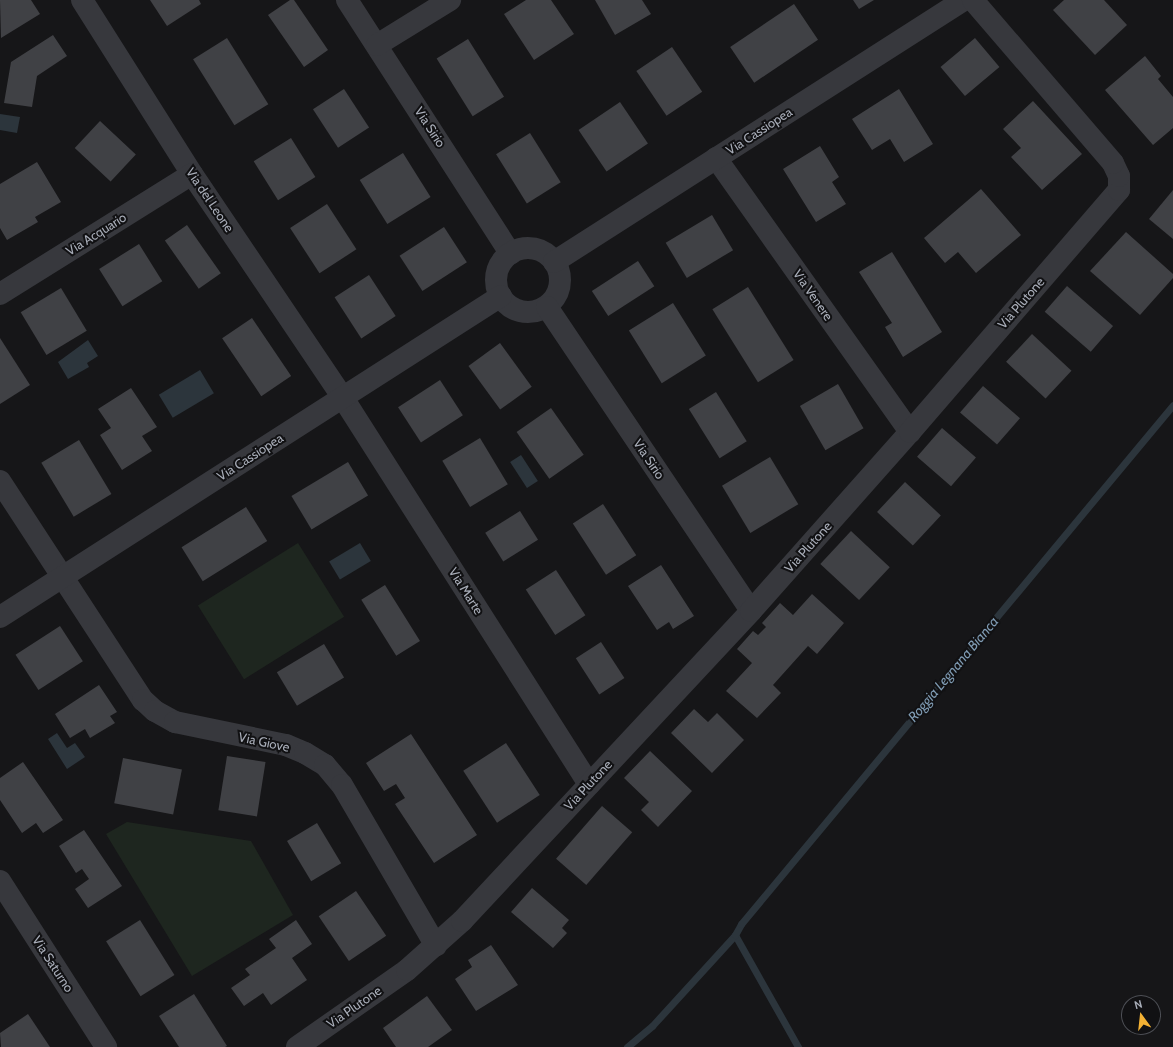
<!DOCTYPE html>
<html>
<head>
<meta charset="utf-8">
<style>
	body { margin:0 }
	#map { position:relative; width:1173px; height:1047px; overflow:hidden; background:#161618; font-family:Cabin,sans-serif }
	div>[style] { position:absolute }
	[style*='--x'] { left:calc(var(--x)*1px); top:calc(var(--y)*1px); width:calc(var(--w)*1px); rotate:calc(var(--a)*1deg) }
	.green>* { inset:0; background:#1e261f; transform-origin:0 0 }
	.water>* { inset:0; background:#2c353c; transform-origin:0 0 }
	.stream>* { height:7px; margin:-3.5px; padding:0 3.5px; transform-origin:3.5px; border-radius:3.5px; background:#2c353c }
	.building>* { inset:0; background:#404145; transform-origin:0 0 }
	.minor>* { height:22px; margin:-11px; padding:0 11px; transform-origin:11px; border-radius:11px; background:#37383d }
	.minor>.ring { margin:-11px; padding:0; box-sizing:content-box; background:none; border:22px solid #37383d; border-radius:50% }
	span { translate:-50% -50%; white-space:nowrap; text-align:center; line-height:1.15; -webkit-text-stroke:4px #111113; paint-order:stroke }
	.street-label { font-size:13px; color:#a8adb8 }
	.water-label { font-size:14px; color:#7f9bb3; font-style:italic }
	.north { position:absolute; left:1121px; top:995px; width:40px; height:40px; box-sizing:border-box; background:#111113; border:1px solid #4d4f55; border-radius:50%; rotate:345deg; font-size:11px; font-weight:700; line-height:16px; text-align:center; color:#a8adb8 }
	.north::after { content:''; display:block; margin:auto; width:14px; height:18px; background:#f2b134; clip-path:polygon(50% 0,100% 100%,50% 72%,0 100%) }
</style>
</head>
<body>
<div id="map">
	<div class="green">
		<div style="left:298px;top:543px;width:87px;height:118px;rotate:58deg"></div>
		<div style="clip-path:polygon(127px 822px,251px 841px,293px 915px,192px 976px,106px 834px)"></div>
	</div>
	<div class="water">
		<div style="clip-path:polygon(0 114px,20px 117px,17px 133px,0 130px)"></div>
		<div style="clip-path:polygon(88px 340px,98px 356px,87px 363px,89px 367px,68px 379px,58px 362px)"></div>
		<div style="left:200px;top:370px;width:27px;height:48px;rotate:59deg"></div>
		<div style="left:521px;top:455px;width:31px;height:13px;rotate:57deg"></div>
		<div style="left:360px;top:543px;width:21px;height:36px;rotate:59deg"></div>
		<div style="clip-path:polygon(57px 733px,67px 748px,75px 743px,85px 757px,67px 769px,48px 739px)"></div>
	</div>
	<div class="stream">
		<div style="--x:735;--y:935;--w:129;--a:60.6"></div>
		<div style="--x:627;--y:1047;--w:33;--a:-40"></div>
		<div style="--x:652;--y:1026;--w:123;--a:-47.6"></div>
		<div style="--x:735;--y:935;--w:13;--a:-61"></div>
		<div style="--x:741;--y:924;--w:675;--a:-50.23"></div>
	</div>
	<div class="building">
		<div style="clip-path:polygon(0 0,31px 0,40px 14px,1px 38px)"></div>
		<div style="clip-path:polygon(150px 0,199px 0,201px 4px,167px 26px)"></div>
		<div style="clip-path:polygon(290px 0,294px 0,328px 50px,304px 67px,268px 15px)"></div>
		<div style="clip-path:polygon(526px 0,551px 0,574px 34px,534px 60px,504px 14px)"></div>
		<div style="clip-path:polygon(595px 0,642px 0,651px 14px,615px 35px)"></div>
		<div style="clip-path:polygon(853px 0,874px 0,859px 9px)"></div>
		<div style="clip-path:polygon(1064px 0,1104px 0,1127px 25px,1095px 55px,1053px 10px)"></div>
		<div style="left:794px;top:4px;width:43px;height:77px;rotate:56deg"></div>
		<div style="clip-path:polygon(53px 35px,67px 56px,37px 76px,32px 107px,4px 103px,11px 62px)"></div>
		<div style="left:227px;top:38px;width:78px;height:40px;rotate:58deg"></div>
		<div style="left:975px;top:38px;width:38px;height:45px;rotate:50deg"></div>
		<div style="left:468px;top:39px;width:68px;height:37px;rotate:58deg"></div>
		<div style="left:672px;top:47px;width:54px;height:43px;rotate:56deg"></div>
		<div style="clip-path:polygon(1145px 56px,1161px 76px,1158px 79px,1173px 97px,1173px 128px,1153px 145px,1105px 90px)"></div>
		<div style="left:344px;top:89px;width:46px;height:37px;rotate:57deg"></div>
		<div style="clip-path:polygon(899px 89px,933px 144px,904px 162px,890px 139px,872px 150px,852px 119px)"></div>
		<div style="clip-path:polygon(1033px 101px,1082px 154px,1042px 190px,1011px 157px,1021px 148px,1003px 129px)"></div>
		<div style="left:620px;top:102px;width:50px;height:50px;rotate:56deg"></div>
		<div style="left:100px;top:121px;width:49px;height:37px;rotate:43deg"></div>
		<div style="left:530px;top:133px;width:58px;height:40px;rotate:58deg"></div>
		<div style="left:291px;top:138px;width:46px;height:44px;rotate:58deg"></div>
		<div style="clip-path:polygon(820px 146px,839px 177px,832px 182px,846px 204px,816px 222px,783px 169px)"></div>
		<div style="left:403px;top:153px;width:52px;height:51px;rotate:58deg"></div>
		<div style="clip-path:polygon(37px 162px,61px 202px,35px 217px,38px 222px,7px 240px,0 228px,0 184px)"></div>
		<div style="clip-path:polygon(981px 189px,1021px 235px,976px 273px,958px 252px,945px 263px,924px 238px)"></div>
		<div style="clip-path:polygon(1173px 190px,1173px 239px,1149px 219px)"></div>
		<div style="left:327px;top:204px;width:54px;height:44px;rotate:57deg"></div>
		<div style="left:712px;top:215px;width:41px;height:54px;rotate:59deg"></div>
		<div style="left:187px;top:225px;width:59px;height:27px;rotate:55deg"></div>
		<div style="left:444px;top:227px;width:42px;height:53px;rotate:57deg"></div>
		<div style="clip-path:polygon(1126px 232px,1173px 274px,1173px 278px,1140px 315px,1090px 271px)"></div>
		<div style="left:139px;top:244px;width:44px;height:47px;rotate:58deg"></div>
		<div style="clip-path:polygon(892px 252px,942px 332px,903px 357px,885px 327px,892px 323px,859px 272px)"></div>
		<div style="left:638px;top:261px;width:30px;height:55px;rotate:57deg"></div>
		<div style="left:369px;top:275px;width:49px;height:41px;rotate:57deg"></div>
		<div style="left:1067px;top:286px;width:61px;height:34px;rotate:41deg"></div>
		<div style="left:748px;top:287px;width:86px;height:42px;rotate:58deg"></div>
		<div style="left:61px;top:288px;width:50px;height:47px;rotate:59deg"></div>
		<div style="left:673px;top:303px;width:62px;height:52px;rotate:58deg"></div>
		<div style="left:252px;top:318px;width:70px;height:36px;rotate:56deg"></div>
		<div style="left:1032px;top:334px;width:54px;height:38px;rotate:43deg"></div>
		<div style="clip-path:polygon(0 338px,30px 385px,0 404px)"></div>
		<div style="left:500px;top:343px;width:54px;height:39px;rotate:54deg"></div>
		<div style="left:440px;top:380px;width:42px;height:50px;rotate:57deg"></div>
		<div style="left:838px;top:384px;width:51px;height:44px;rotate:60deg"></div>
		<div style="left:983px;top:386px;width:49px;height:35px;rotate:41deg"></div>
		<div style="clip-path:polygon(131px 388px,157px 427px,142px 436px,152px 451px,122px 470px,100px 435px,111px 428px,98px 409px)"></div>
		<div style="left:716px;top:392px;width:58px;height:32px;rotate:58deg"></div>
		<div style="left:551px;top:408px;width:57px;height:42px;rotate:55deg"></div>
		<div style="left:942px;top:428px;width:45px;height:38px;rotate:41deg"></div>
		<div style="left:480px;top:438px;width:54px;height:44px;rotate:59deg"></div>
		<div style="left:79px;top:440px;width:63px;height:44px;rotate:59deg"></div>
		<div style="left:770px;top:457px;width:55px;height:56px;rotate:59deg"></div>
		<div style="left:348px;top:462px;width:39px;height:66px;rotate:59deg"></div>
		<div style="left:905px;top:482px;width:49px;height:41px;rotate:43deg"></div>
		<div style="left:603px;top:504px;width:61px;height:36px;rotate:57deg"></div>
		<div style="left:246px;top:507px;width:40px;height:76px;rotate:58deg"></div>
		<div style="left:520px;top:511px;width:34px;height:41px;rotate:58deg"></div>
		<div style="left:851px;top:531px;width:53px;height:45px;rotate:43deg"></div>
		<div style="clip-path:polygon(661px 565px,694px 616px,673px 629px,669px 622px,657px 630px,628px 586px)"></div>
		<div style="left:556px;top:570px;width:54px;height:36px;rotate:57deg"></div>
		<div style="left:385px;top:585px;width:66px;height:28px;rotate:58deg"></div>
		<div style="clip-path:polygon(812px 594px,844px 623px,817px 654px,808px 646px,773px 685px,781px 693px,757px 718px,726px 691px,752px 663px,737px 649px,753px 631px,758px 635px,766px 627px,762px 623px,780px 603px,793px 615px)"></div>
		<div style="left:60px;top:626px;width:42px;height:53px;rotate:57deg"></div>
		<div style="left:601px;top:642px;width:43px;height:30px;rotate:57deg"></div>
		<div style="left:324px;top:644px;width:39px;height:55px;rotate:59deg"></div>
		<div style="clip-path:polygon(99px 685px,117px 712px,110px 716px,115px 723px,90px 738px,85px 729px,70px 738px,55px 714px)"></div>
		<div style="clip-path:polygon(694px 709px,708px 722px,717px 713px,744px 740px,712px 773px,671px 733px)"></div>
		<div style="clip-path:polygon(411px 734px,477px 835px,434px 863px,395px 804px,405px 798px,396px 784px,384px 791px,366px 763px)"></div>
		<div style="left:506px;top:743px;width:62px;height:51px;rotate:57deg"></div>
		<div style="clip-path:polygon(650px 751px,692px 791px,658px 827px,641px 810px,649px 802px,624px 778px)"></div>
		<div style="left:227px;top:756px;width:39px;height:55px;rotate:9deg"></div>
		<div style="left:123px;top:758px;width:60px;height:46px;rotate:11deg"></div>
		<div style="clip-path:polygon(23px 762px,63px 820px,43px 833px,36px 823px,22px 833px,0 800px,0 778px)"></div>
		<div style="left:602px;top:806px;width:40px;height:70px;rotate:41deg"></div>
		<div style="left:317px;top:823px;width:47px;height:35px;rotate:59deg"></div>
		<div style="clip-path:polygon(84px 830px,122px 886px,88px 908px,75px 889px,89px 879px,82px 869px,76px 873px,59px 846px)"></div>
		<div style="clip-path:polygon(532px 888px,569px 920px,562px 928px,567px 933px,553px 948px,511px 912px)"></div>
		<div style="left:356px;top:891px;width:54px;height:45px;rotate:56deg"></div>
		<div style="left:140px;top:920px;width:65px;height:40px;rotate:58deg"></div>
		<div style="clip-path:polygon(296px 920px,312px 944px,292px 958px,307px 980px,271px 1005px,263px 993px,244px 1006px,231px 988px,250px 975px,245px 969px,276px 948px,269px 939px)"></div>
		<div style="clip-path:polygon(491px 945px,518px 985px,476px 1011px,455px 979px,472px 967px,468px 960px)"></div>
		<div style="clip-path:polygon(194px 994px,227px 1046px,225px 1047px,179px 1047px,159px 1016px)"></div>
		<div style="clip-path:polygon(427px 996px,452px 1030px,428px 1047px,396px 1047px,383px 1028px)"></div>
		<div style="clip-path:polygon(28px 1014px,50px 1047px,1px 1047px,0 1033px)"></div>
	</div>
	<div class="minor">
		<div style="--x:82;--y:0;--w:206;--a:57.7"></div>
		<div style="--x:192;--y:174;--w:270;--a:56"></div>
		<div style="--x:343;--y:398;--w:458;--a:57.5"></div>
		<div style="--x:347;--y:0;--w:302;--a:57.2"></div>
		<div style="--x:377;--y:45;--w:86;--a:-31.7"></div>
		<div style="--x:716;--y:158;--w:336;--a:54.7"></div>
		<div class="ring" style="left:496px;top:248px;width:42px;height:42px"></div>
		<div style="--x:554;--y:262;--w:486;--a:-32.6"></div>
		<div style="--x:0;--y:294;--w:226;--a:-32"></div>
		<div style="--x:547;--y:307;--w:366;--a:56.1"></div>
		<div style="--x:0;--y:481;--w:262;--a:56.9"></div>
		<div style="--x:143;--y:700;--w:16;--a:43"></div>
		<div style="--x:155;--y:711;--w:23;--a:29"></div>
		<div style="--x:175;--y:722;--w:113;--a:11.7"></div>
		<div style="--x:286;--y:745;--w:21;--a:23"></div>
		<div style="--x:305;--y:753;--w:23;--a:31"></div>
		<div style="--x:325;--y:765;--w:26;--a:50"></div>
		<div style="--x:342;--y:785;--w:186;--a:59.7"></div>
		<div style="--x:0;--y:617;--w:595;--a:-32.65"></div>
		<div style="--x:0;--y:881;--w:197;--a:57.4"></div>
		<div style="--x:297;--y:1047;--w:134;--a:-35"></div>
		<div style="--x:407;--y:970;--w:74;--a:-41.7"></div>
		<div style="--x:462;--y:921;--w:424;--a:-47"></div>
		<div style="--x:751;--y:611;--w:239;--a:-48.4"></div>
		<div style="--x:910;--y:432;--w:320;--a:-49.2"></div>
		<div style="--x:1119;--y:190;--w:14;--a:-90"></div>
		<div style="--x:1119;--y:176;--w:14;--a:-115"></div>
		<div style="--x:1113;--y:163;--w:215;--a:-130.7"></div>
	</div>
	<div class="street-label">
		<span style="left:430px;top:127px;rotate:57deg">Via Sirio</span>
		<span style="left:759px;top:131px;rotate:-33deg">Via Cassiopea</span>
		<span style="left:210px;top:200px;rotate:56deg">Via del Leone</span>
		<span style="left:96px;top:234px;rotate:-32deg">Via Acquario</span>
		<span style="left:813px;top:295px;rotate:55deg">Via Venere</span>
		<span style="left:1021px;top:303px;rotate:-49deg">Via Plutone</span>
		<span style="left:250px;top:457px;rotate:-33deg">Via Cassiopea</span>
		<span style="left:649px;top:459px;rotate:56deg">Via Sirio</span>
		<span style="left:808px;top:547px;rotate:-48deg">Via Plutone</span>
		<span style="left:466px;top:591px;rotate:58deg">Via Marte</span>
		<span style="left:264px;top:742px;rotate:12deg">Via Giove</span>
		<span style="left:588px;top:785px;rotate:-47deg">Via Plutone</span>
		<span style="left:53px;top:964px;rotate:57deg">Via Saturno</span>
		<span style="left:354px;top:1007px;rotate:-35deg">Via Plutone</span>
	</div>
	<div class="water-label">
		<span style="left:953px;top:669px;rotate:-50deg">Roggia Legnana Bianca</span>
	</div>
	<div class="north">N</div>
</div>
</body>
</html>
